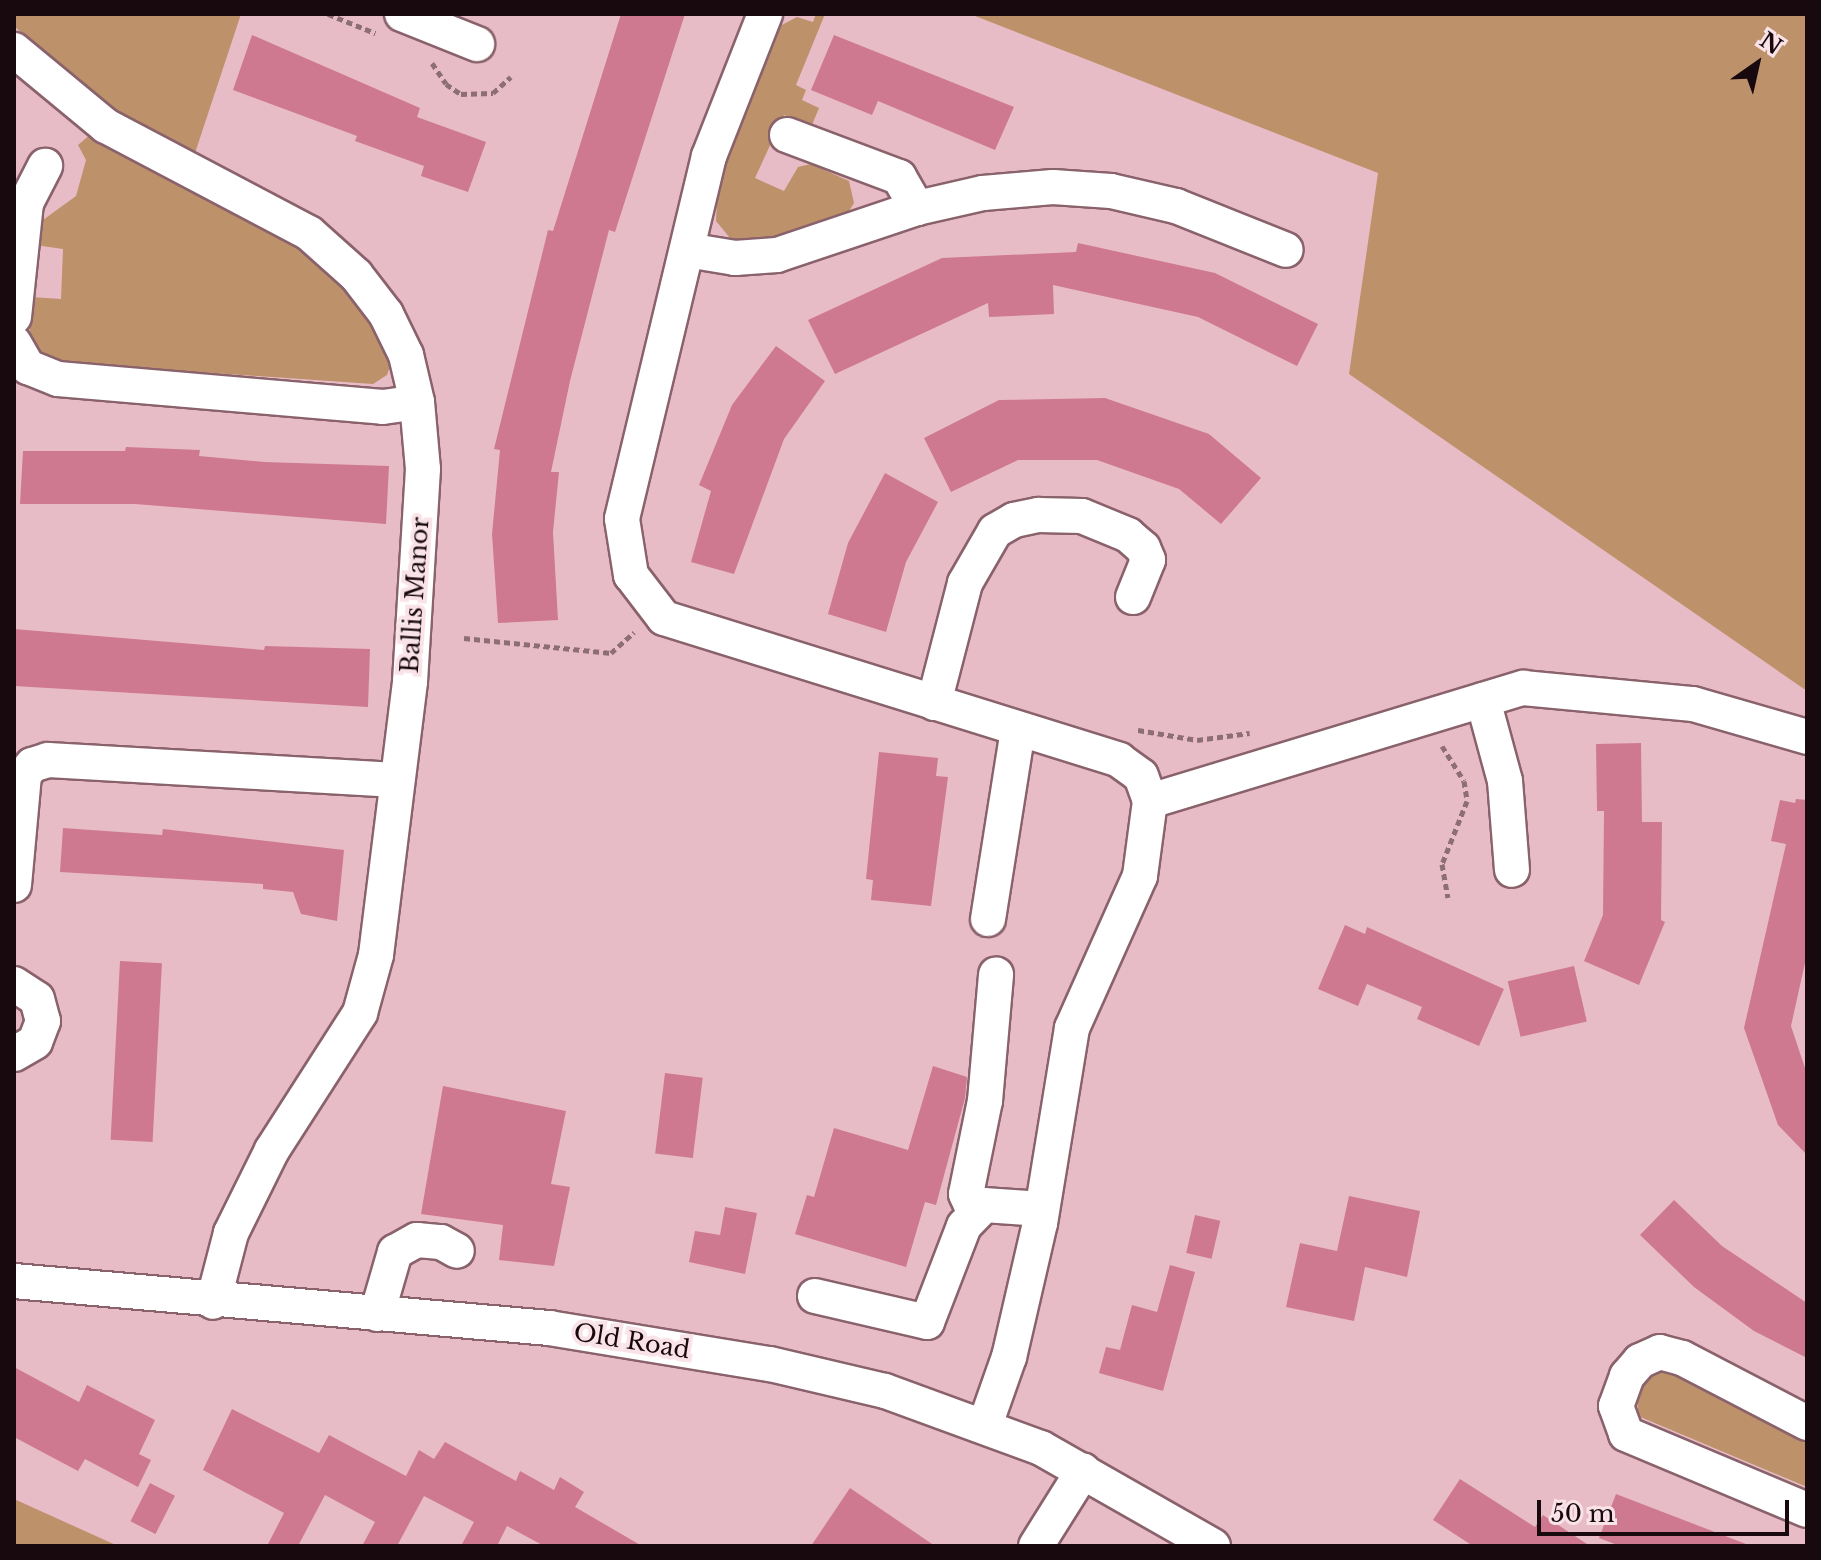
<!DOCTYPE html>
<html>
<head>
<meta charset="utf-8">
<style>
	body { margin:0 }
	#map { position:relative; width:1821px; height:1560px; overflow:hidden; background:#e8bcc6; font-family:"Libre Baskerville",serif }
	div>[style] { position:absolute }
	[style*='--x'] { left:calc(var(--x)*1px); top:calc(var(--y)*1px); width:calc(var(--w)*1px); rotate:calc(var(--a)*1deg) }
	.green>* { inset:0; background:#bd9169 }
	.building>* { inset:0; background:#ce7990; transform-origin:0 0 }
	.path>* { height:5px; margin-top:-2.5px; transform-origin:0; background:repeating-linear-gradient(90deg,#8d6e76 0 6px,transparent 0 10px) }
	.roads { filter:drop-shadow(2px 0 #89626c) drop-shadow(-2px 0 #89626c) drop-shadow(0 2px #89626c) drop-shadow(0 -2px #89626c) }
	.minor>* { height:34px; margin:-17px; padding:0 17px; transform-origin:17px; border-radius:17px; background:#fff }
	span { translate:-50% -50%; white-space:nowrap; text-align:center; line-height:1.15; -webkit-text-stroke:8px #fae3e8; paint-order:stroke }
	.street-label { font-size:24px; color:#17090d }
	.frame { position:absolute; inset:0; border:16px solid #17090d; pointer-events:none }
	.north { position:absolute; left:1717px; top:24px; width:80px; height:80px; -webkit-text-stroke:6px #fae3e8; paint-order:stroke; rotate:34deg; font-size:22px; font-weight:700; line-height:32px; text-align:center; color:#17090d }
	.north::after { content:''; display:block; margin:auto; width:28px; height:36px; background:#17090d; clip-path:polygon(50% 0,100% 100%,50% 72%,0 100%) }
	.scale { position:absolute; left:1537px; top:1500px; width:252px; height:36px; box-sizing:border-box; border:4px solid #17090d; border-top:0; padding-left:10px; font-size:24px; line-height:28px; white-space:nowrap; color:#17090d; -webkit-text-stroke:6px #fae3e8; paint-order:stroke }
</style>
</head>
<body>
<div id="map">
	<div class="green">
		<div style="clip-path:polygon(14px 14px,241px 14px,195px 153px,114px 115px,14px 26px)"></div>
		<div style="clip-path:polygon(816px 14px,825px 14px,796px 85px,806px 90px,802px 100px,819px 108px,812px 125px,784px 115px,755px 178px,784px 191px,798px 167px,811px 164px,849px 181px,854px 203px,846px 216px,756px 244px,730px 238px,716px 221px,718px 181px,778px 27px,797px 17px,813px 22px)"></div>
		<div style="clip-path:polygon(970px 14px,1807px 14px,1807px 691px,1349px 374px,1378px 173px)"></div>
		<div style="clip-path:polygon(91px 134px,281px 233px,349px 287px,392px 361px,387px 375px,373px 384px,54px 362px,30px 347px,30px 297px,61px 299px,63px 249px,35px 245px,38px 232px,43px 220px,76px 196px,86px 160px,78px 145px)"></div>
		<div style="clip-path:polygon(1673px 1369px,1807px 1437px,1807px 1487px,1638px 1416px,1637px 1389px,1655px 1370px)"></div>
		<div style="clip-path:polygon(14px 1499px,118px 1546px,14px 1546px)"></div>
	</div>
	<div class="building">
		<div style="clip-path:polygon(621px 14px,685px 14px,615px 232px,609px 230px,570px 381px,551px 472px,559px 472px,553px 532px,558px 620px,498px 623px,492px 534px,500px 450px,494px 449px,548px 230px,553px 231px)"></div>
		<div style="clip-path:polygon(252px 35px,420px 108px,417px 117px,486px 142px,468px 192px,421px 176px,424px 166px,355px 141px,357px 136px,233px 90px)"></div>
		<div style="clip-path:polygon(834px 35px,1014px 107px,995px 150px,878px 101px,872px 115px,811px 90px)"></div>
		<div style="clip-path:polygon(1078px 243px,1215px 273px,1318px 324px,1297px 366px,1198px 317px,1053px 285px,1054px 314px,989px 317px,988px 303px,835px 374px,808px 320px,942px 258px,1076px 252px)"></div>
		<div style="clip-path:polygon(776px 346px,825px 381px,784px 439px,734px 574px,691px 562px,711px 491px,699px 485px,732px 405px)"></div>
		<div style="clip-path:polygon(1105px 398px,1209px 434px,1261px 478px,1221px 524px,1179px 489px,1097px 460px,1018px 460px,951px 492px,924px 438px,999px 400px)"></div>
		<div style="clip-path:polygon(126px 447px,200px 450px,199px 456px,264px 462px,389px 466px,386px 524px,135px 504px,20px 504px,23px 451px,125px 451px)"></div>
		<div style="clip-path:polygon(885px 473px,938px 502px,906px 562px,886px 632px,828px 614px,848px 543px)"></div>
		<div style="clip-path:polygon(14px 629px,264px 650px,265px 646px,370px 649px,368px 707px,14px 686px)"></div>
		<div style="clip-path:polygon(1641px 743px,1642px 822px,1662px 822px,1661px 920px,1665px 922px,1639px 985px,1584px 961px,1603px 915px,1604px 811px,1597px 811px,1596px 744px)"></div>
		<div style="clip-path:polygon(879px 752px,938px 758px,936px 776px,948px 777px,931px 906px,871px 900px,873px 880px,866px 879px)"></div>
		<div style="clip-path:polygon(1796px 799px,1807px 800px,1807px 954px,1791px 1026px,1807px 1074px,1807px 1155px,1778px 1125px,1744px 1028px,1786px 844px,1771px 841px,1780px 800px,1795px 803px)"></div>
		<div style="clip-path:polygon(63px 828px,162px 835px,163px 829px,344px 850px,337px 921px,301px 914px,293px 892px,263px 889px,263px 884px,60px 872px)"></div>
		<div style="clip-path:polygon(1345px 925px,1365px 934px,1367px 927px,1504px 989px,1479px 1046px,1417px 1019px,1422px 1007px,1367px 984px,1358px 1006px,1318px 989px)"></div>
		<div style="left:120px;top:961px;width:42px;height:179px;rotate:3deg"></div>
		<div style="left:1574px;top:966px;width:57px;height:68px;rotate:77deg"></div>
		<div style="clip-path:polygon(933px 1066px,967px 1077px,965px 1098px,936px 1205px,925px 1202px,906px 1267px,795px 1234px,807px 1195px,814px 1197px,834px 1128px,908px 1150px)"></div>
		<div style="left:665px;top:1073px;width:38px;height:81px;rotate:7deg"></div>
		<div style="clip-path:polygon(443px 1086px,566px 1111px,551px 1184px,570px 1187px,554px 1266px,499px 1260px,503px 1225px,421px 1214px)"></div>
		<div style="clip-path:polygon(1349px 1196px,1420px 1211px,1407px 1277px,1365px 1267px,1354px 1321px,1286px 1307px,1300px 1243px,1337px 1251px)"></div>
		<div style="clip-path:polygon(1674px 1200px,1722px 1246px,1807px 1303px,1807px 1358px,1754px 1331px,1694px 1287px,1640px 1235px)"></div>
		<div style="clip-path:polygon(725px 1207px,757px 1213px,745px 1274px,689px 1262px,695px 1231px,720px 1235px)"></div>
		<div style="left:1195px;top:1215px;width:26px;height:39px;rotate:13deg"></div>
		<div style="clip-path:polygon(1170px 1265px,1195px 1272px,1163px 1391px,1099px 1373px,1106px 1347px,1120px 1350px,1132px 1305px,1157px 1312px)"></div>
		<div style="clip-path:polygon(14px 1367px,79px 1402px,87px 1385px,155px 1420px,139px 1454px,151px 1460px,138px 1487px,85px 1459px,78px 1471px,14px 1437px)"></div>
		<div style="clip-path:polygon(232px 1409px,319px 1453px,329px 1435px,406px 1476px,419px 1450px,434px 1459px,445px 1442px,516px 1481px,520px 1471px,554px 1490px,560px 1477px,584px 1492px,575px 1507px,642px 1546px,544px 1546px,507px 1526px,497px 1546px,461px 1546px,474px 1522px,424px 1496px,397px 1546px,362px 1546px,375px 1522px,325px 1495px,298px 1546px,267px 1546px,284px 1513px,203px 1470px)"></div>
		<div style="clip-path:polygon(1460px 1479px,1535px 1527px,1543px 1515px,1590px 1546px,1473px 1546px,1433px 1520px)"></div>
		<div style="left:150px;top:1483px;width:28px;height:43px;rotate:27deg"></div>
		<div style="clip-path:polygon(850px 1488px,935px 1546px,811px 1546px)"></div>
		<div style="clip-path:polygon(1616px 1494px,1746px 1544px,1746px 1546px,1620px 1546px,1599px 1538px)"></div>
	</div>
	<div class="path">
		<div style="--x:328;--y:14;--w:51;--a:22"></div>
		<div style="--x:432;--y:63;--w:25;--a:56"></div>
		<div style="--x:446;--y:84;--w:18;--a:34"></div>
		<div style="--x:461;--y:94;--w:32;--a:-2"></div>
		<div style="--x:493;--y:93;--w:24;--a:-42"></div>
		<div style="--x:464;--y:638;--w:148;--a:5.8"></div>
		<div style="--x:611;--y:653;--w:31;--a:-42"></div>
		<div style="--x:1138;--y:730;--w:60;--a:9.6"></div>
		<div style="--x:1197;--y:740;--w:53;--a:-7.5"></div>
		<div style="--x:1442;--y:746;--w:41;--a:57.8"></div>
		<div style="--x:1464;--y:781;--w:20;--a:81"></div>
		<div style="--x:1467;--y:801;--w:68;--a:111.6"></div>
		<div style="--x:1442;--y:864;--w:34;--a:80"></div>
	</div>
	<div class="roads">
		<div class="minor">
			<div style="--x:402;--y:14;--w:81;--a:21.8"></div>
			<div style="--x:765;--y:14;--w:153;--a:111.5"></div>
			<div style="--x:709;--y:156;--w:373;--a:103.5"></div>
			<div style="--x:622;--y:519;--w:57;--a:80.9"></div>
			<div style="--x:631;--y:575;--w:54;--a:52.5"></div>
			<div style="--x:664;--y:618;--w:477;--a:17.3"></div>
			<div style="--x:1119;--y:760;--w:27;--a:36"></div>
			<div style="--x:1141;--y:776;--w:27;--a:70"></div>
			<div style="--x:1150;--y:801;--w:76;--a:97.6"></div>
			<div style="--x:1140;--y:876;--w:167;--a:114.1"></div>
			<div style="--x:1072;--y:1028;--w:198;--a:99.3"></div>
			<div style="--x:1040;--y:1223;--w:138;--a:103"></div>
			<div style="--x:1009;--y:1357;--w:72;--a:109.4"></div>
			<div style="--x:14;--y:50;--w:119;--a:39.6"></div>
			<div style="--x:106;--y:126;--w:229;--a:27.8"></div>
			<div style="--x:309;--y:233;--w:63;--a:41.8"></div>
			<div style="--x:356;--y:275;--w:49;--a:52.4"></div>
			<div style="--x:386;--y:314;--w:46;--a:64"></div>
			<div style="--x:406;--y:355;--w:48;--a:76.8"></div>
			<div style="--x:417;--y:402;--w:67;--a:84.9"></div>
			<div style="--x:423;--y:469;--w:213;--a:93.5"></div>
			<div style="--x:410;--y:682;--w:275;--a:97.1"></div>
			<div style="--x:376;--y:955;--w:60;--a:105.4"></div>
			<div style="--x:360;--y:1013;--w:163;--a:122.7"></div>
			<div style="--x:272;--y:1150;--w:93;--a:116.3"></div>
			<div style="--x:231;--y:1233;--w:71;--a:104.6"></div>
			<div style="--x:787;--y:135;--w:120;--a:20.6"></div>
			<div style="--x:899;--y:177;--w:36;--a:60"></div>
			<div style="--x:687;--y:250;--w:49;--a:9.5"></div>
			<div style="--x:735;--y:258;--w:42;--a:-4.1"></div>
			<div style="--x:777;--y:255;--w:148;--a:-18.6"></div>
			<div style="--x:917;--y:208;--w:68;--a:-12.8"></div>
			<div style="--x:983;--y:193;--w:70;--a:-4.9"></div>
			<div style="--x:1053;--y:187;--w:58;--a:3.9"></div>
			<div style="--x:1111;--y:191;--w:67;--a:13"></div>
			<div style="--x:1176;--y:206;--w:118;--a:21.8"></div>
			<div style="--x:14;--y:317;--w:115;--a:-84"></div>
			<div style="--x:26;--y:203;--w:42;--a:-62.8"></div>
			<div style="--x:14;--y:343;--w:28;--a:60"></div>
			<div style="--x:28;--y:367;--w:32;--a:22"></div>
			<div style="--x:58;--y:379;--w:326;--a:4.9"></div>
			<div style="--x:383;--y:407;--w:34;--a:-8"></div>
			<div style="--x:1483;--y:700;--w:84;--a:74.8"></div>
			<div style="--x:1505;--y:781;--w:89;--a:85.5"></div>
			<div style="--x:934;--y:703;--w:124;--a:-75.5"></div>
			<div style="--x:965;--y:583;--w:60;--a:-60"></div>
			<div style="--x:995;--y:531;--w:22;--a:-30"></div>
			<div style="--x:1014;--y:520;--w:25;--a:-12"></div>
			<div style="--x:1038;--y:515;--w:44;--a:1.3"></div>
			<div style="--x:1082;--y:516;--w:50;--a:22.4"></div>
			<div style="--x:1128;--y:535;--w:20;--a:41"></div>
			<div style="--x:1143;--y:548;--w:13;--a:67"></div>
			<div style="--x:1148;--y:560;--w:40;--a:112"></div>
			<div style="--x:1150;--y:801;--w:390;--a:-16.9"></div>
			<div style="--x:1523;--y:688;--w:171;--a:5.4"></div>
			<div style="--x:1693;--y:704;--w:119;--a:16.1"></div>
			<div style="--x:14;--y:885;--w:110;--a:-84.8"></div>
			<div style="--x:24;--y:775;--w:13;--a:-51"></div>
			<div style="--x:32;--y:765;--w:17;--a:-17"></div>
			<div style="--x:48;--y:760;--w:349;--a:3.3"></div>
			<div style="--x:988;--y:919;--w:192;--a:-81"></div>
			<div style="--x:14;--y:984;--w:27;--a:33"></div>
			<div style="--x:37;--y:999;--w:23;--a:75"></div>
			<div style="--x:43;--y:1021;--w:22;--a:111"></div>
			<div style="--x:35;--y:1042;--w:24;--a:150"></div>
			<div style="--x:975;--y:1214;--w:22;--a:-114"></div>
			<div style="--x:966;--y:1194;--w:95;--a:-78.5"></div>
			<div style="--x:985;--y:1101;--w:127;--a:-85"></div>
			<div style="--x:14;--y:1281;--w:537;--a:5.02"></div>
			<div style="--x:549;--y:1328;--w:224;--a:9.3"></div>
			<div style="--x:770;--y:1364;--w:118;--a:13.2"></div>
			<div style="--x:885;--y:1391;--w:166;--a:20.1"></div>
			<div style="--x:1041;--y:1448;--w:198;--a:29.7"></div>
			<div style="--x:815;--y:1296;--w:115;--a:13.1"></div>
			<div style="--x:927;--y:1322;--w:103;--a:-68.9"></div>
			<div style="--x:964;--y:1226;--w:29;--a:-46"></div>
			<div style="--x:984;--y:1205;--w:58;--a:3.9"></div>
			<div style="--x:377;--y:1314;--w:65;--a:-73.8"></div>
			<div style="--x:395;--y:1252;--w:25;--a:-29"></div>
			<div style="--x:417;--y:1240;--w:24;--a:5"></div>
			<div style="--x:441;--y:1242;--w:18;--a:29"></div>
			<div style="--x:1807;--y:1423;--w:141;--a:-152.5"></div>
			<div style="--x:1682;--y:1358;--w:23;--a:-165"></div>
			<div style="--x:1660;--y:1352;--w:22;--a:156"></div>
			<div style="--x:1640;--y:1361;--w:20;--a:131"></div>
			<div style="--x:1627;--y:1376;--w:32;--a:110"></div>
			<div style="--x:1616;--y:1406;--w:30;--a:70"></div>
			<div style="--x:1626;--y:1434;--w:196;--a:22.8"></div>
			<div style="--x:1036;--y:1546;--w:89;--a:-57.9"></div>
		</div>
	</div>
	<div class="street-label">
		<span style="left:415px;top:595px;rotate:-86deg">Ballis Manor</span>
		<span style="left:632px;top:1341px;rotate:9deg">Old Road</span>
	</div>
	<div class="frame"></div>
	<div class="north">N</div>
	<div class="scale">50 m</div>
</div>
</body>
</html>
